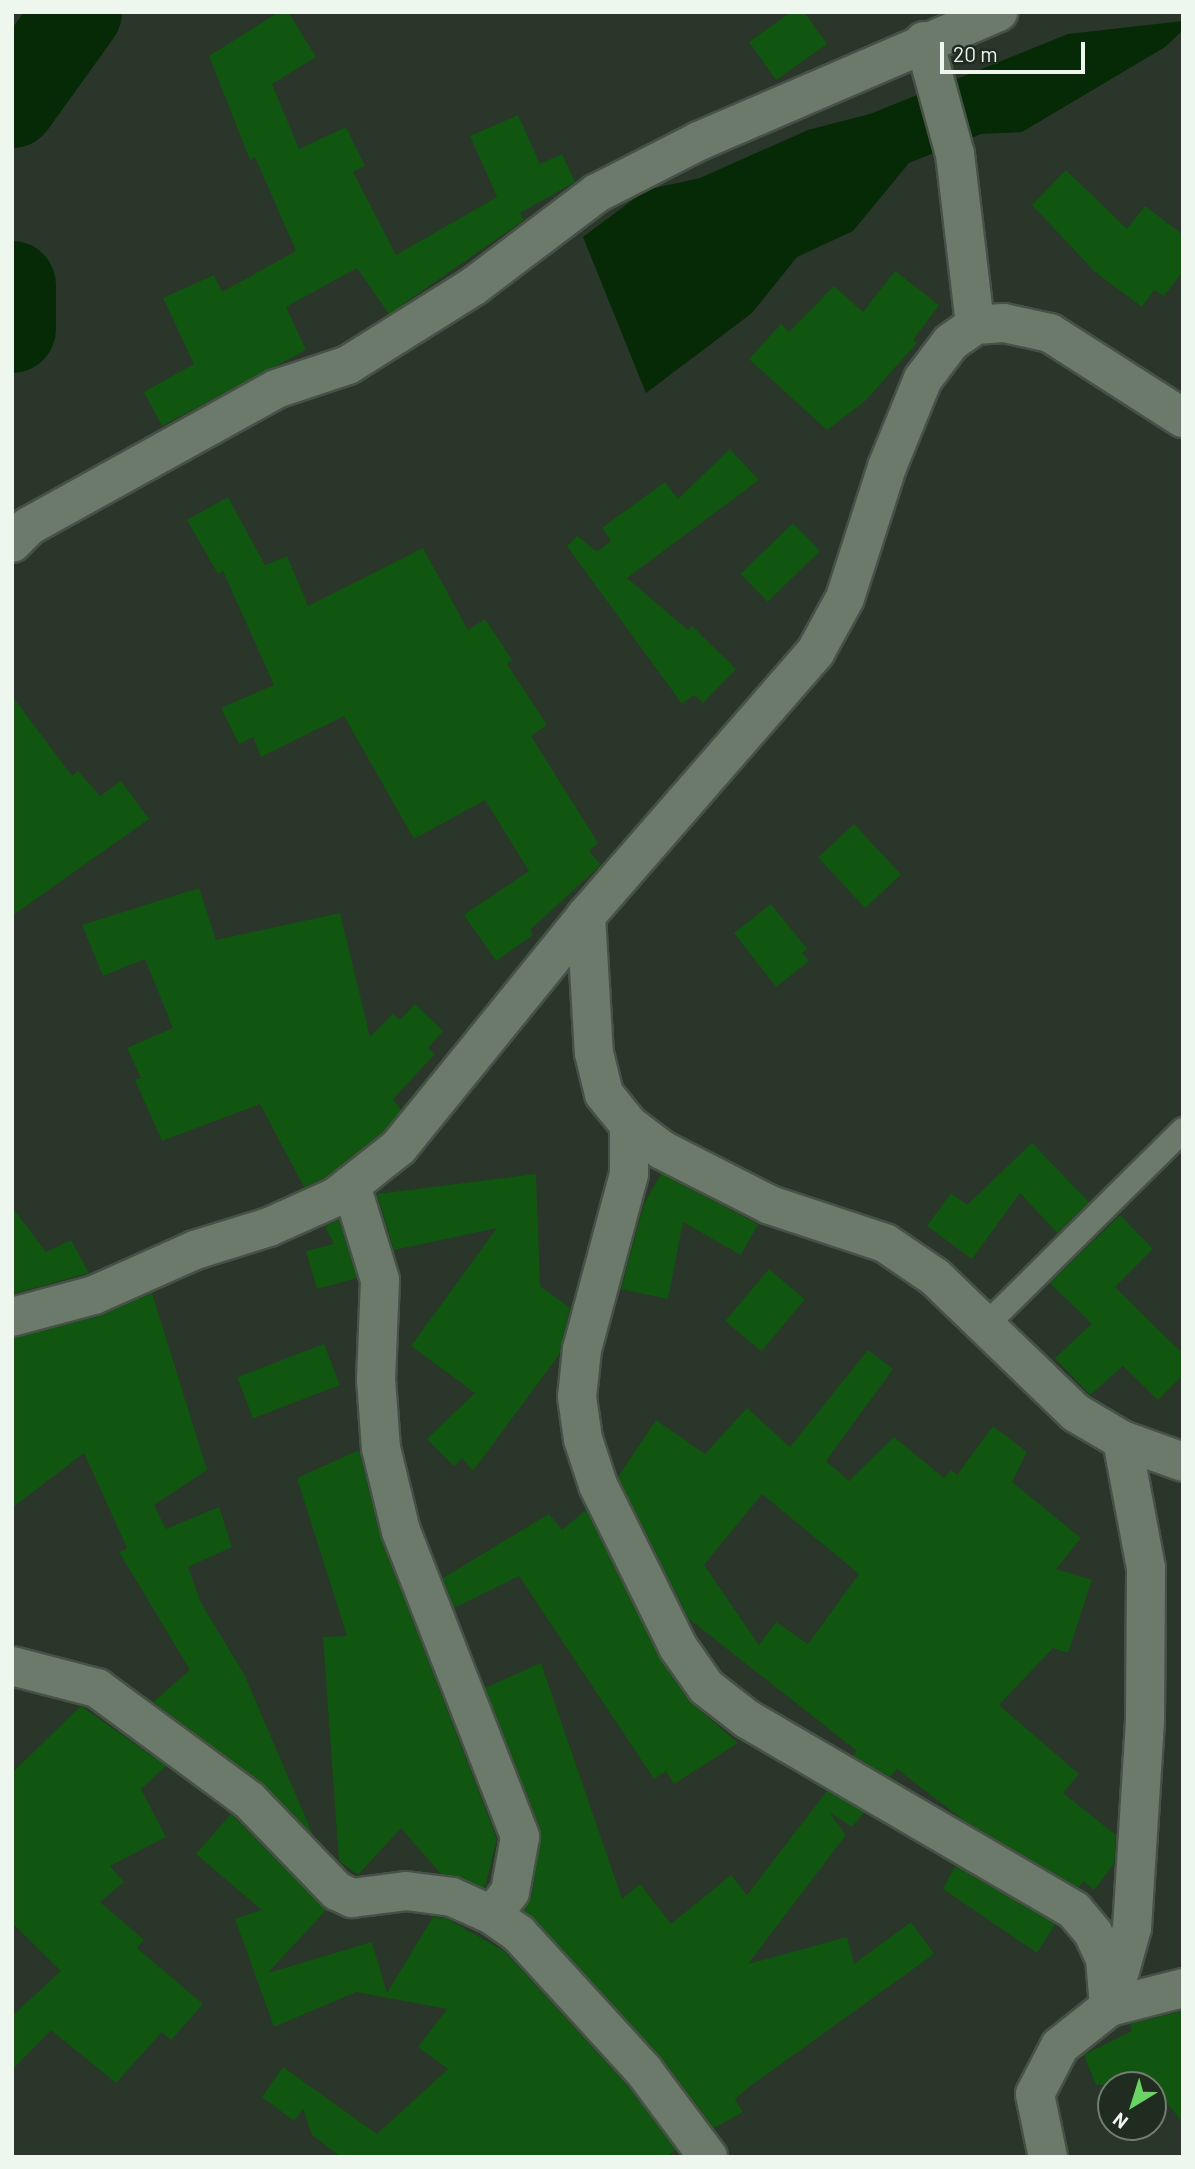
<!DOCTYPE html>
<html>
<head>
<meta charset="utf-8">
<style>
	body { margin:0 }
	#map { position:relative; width:1195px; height:2169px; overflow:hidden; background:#2a3629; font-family:Barlow,sans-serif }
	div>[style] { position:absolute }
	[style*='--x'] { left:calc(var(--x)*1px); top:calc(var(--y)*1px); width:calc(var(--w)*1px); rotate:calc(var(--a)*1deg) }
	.water>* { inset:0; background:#062906 }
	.river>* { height:88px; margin:-44px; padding:0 44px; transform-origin:44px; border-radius:44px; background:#062906 }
	.building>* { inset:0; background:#105510; transform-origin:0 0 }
	.roads { filter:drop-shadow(2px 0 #475246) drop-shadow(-2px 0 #475246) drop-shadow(0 2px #475246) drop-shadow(0 -2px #475246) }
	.lane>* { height:24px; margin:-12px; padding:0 12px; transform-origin:12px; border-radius:12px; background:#6b7a6a }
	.street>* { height:38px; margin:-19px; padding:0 19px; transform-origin:19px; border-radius:19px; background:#6b7a6a }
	span { translate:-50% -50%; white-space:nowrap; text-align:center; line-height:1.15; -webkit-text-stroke:6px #202c1f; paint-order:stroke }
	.frame { position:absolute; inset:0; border:14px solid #eef7ee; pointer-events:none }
	.north { position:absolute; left:1097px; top:2071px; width:70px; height:70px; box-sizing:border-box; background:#202c1f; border:2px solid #727d72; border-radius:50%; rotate:218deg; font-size:19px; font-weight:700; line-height:28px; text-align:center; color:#eef7ee }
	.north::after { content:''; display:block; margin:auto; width:24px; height:32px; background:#69d464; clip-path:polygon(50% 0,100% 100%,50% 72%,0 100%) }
	.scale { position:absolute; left:940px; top:42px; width:145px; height:32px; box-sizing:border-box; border:4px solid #eef7ee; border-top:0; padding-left:9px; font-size:21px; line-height:24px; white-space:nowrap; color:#eef7ee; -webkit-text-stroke:5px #202c1f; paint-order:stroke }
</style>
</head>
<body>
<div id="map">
	<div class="water">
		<div style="clip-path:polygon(1183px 21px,1183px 30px,1165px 47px,1022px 132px,981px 134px,909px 163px,853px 231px,797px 257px,752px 313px,646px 393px,583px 237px,646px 190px,700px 178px,808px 130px,870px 114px,1068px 34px)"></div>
	</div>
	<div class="river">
		<div style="--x:12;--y:104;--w:113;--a:-54.3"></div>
		<div style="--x:12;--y:285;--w:44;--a:90"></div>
	</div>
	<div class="building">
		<div style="clip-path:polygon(279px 12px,288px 12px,316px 57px,272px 84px,299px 149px,346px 127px,365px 166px,353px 172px,396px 255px,497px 197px,470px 136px,518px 115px,540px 164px,562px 154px,575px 182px,520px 213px,524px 220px,389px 314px,357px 268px,286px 307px,306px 350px,162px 426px,144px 392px,194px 364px,163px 298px,214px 275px,222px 292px,296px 251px,255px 157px,250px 160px,209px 56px)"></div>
		<div style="clip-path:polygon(791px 12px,804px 12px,827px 44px,776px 80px,749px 42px)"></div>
		<div style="clip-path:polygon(1066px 170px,1127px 229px,1145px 206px,1183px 235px,1183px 271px,1164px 296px,1154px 290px,1142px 307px,1095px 272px,1032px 205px)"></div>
		<div style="clip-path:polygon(895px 271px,939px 305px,913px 340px,917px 343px,865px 401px,827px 430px,749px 359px,781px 324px,789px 332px,834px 286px,863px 312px)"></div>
		<div style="clip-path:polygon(730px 449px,759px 480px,627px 578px,688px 630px,692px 626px,736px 669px,703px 703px,694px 695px,682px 704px,567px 546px,577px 536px,597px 552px,611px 541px,602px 528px,665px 482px,678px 499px)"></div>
		<div style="clip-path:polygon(228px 497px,265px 565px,287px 556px,308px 606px,423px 548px,468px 630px,485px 619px,512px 660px,507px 664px,547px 725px,531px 736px,598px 843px,589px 851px,601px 865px,530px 930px,533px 935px,496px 961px,464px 915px,529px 871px,485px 800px,414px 839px,344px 716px,261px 757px,253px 737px,239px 744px,221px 708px,274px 685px,223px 571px,218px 574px,187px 520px)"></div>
		<div style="left:793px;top:523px;width:39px;height:73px;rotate:46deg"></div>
		<div style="clip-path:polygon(12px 696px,72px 776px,78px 771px,100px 796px,121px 781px,149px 819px,12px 916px)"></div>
		<div style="left:854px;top:824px;width:69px;height:49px;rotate:47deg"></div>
		<div style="clip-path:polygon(199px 888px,216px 940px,340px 913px,370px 1037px,393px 1014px,400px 1020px,415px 1004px,443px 1031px,428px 1048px,435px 1054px,393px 1099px,401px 1110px,384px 1131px,325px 1178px,304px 1187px,260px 1104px,162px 1141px,135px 1080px,141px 1078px,127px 1048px,173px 1028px,145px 959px,103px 976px,82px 925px)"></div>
		<div style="clip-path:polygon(771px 904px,807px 949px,802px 953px,809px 961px,776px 987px,734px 933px)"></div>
		<div style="clip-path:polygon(1032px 1143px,1089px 1202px,1057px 1233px,1020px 1193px,972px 1259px,927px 1226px,951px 1193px,967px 1205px)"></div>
		<div style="clip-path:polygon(536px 1174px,540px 1286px,570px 1308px,559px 1355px,473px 1471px,462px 1458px,454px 1466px,427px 1439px,475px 1393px,411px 1346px,497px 1228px,394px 1250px,377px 1194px)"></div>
		<div style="clip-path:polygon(661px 1174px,758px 1224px,741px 1255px,683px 1222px,668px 1299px,621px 1289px,644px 1204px)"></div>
		<div style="clip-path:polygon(12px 1207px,46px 1252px,71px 1240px,89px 1273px,12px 1294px)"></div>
		<div style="clip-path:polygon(1120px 1215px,1153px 1249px,1115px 1287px,1183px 1354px,1183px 1375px,1158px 1400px,1123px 1366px,1090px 1395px,1055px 1358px,1092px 1324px,1050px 1283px)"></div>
		<div style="clip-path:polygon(339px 1220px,357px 1278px,317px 1289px,306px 1251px,334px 1244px,325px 1226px)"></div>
		<div style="left:769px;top:1269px;width:47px;height:68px;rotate:40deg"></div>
		<div style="clip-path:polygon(152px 1293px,207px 1470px,154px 1505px,166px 1529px,219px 1507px,232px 1547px,188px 1567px,201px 1603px,244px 1674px,313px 1835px,262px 1783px,153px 1702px,190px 1670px,119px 1552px,127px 1548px,84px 1453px,12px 1508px,12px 1338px,100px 1316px)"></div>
		<div style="left:324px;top:1344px;width:44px;height:93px;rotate:69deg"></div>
		<div style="clip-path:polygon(evenodd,868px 1350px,893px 1369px,826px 1461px,849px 1481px,894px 1437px,944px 1478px,951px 1470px,957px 1475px,993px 1426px,1027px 1452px,1012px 1482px,1081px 1538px,1056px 1569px,1092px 1580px,1068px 1653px,1053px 1648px,999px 1705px,1079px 1774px,1063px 1793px,1116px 1835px,1114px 1864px,1094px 1890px,1083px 1881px,1079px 1888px,965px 1821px,897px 1769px,890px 1777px,853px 1756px,857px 1751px,689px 1619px,618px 1477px,656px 1420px,705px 1454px,747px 1408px,790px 1447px,868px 1350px,762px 1494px,859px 1574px,808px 1644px,776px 1622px,759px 1645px,704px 1565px,762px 1494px)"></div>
		<div style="clip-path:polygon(359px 1450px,381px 1539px,497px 1839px,485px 1888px,440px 1873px,401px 1828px,358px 1875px,339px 1861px,323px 1637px,347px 1636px,297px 1478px)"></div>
		<div style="clip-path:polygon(586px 1510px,660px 1659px,688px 1700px,738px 1743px,674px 1784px,666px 1771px,654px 1779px,519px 1576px,454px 1608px,443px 1578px,549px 1514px,562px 1530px)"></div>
		<div style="clip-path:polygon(541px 1663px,622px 1899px,640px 1884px,671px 1924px,731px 1875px,747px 1895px,827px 1791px,864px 1812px,852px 1827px,829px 1812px,846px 1835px,748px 1964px,847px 1937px,854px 1964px,911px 1922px,934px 1954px,749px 2087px,735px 2099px,743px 2112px,714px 2128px,660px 2056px,523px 1910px,532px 1896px,541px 1830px,485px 1688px)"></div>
		<div style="clip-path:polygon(81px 1706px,166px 1766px,141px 1789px,166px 1837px,110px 1866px,124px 1882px,100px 1902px,144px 1940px,137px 1948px,203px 2004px,171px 2040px,162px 2032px,116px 2083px,51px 2030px,12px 2070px,12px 2016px,61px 1971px,12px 1923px,12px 1773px)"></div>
		<div style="clip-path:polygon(231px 1814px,326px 1910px,268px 1973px,372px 1942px,387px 1993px,433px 1917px,446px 1918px,504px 1951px,627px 2085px,676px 2150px,665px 2157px,341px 2157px,312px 2135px,303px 2109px,294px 2121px,262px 2097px,283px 2067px,377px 2134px,448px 2069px,418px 2047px,447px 2009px,356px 1992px,274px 2027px,235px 1919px,262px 1910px,196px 1854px)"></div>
		<div style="clip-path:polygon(955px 1866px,1055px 1924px,1037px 1953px,943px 1889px)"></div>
		<div style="clip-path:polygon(1183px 2011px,1183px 2123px,1153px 2085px,1096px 2085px,1084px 2055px,1132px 2031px,1130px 2024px)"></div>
	</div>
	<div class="roads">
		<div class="lane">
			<div style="--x:987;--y:1324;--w:276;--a:-44.7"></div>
		</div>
		<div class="street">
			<div style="--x:924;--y:41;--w:117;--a:74.7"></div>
			<div style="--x:955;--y:154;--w:172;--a:83.3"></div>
			<div style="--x:12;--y:543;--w:24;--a:-45"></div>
			<div style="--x:29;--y:526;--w:282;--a:-29"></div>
			<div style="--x:276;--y:389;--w:76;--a:-18.4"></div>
			<div style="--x:348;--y:365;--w:149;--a:-32.1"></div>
			<div style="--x:474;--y:286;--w:154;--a:-37.1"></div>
			<div style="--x:597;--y:193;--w:114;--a:-27"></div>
			<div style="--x:699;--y:141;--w:326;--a:-23.3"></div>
			<div style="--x:586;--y:916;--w:137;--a:86.7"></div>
			<div style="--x:594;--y:1053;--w:42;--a:76.3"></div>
			<div style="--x:604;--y:1094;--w:40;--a:51"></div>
			<div style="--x:629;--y:1125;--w:41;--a:37.1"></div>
			<div style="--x:662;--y:1150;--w:121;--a:27"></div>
			<div style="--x:770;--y:1205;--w:121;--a:18.3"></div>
			<div style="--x:885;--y:1243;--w:60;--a:34.2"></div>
			<div style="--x:935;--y:1277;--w:196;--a:44"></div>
			<div style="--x:1076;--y:1413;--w:53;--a:30.4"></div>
			<div style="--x:1122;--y:1440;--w:65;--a:19.8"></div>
			<div style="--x:629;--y:1125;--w:49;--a:90"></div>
			<div style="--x:629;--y:1174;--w:181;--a:105"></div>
			<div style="--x:582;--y:1349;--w:48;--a:95.9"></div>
			<div style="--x:577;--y:1397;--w:42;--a:81.9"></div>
			<div style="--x:583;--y:1439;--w:48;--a:71.9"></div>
			<div style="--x:598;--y:1485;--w:181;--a:63.7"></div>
			<div style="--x:678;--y:1647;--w:49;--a:55"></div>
			<div style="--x:706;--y:1687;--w:52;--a:38"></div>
			<div style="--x:747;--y:1719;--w:379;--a:30.3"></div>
			<div style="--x:1074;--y:1910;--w:30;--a:50"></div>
			<div style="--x:1093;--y:1933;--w:29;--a:65"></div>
			<div style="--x:1105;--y:1959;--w:48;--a:85.2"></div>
			<div style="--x:351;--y:1185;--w:99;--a:73"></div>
			<div style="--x:380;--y:1280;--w:99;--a:92.3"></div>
			<div style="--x:376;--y:1379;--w:69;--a:85.9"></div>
			<div style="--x:381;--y:1448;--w:85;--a:76.5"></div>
			<div style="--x:401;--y:1531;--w:328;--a:68.7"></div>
			<div style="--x:520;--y:1837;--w:56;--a:100.3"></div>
			<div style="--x:510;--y:1892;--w:29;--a:128"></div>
			<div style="--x:12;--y:1317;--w:85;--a:-15"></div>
			<div style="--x:94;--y:1295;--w:111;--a:-24"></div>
			<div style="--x:195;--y:1250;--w:77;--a:-17.3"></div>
			<div style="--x:269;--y:1227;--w:73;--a:-24.1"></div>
			<div style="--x:336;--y:1197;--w:80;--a:-38.4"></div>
			<div style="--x:399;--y:1147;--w:297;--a:-51"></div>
			<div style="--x:586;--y:916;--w:351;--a:-49"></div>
			<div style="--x:816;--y:651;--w:60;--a:-61.3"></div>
			<div style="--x:845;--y:598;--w:138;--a:-72.2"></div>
			<div style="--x:887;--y:467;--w:95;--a:-67.8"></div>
			<div style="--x:923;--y:379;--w:46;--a:-52.9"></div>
			<div style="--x:951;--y:342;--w:29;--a:-35"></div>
			<div style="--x:975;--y:325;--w:29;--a:-4"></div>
			<div style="--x:1004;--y:323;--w:47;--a:12.3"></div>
			<div style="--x:1050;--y:333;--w:158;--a:32.6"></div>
			<div style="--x:12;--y:1666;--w:88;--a:14.5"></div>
			<div style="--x:97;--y:1688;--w:189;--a:36.4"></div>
			<div style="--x:249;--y:1800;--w:127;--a:46"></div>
			<div style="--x:337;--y:1891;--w:17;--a:25"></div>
			<div style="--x:352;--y:1898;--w:54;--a:-7.4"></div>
			<div style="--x:406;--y:1891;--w:46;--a:7.4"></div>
			<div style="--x:452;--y:1897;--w:44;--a:24.2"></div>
			<div style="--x:492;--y:1915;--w:33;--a:35"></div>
			<div style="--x:519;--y:1934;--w:185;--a:47.6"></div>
			<div style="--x:644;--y:2071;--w:107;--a:53.3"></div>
			<div style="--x:1113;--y:1996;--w:71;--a:-74.4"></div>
			<div style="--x:1132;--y:1928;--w:209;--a:-86.4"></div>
			<div style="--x:1145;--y:1719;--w:151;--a:-89.6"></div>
			<div style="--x:1146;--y:1568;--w:130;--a:-100.6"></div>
			<div style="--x:1048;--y:2157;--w:64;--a:-101.7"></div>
			<div style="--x:1035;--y:2094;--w:54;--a:-62.5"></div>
			<div style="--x:1060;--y:2046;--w:63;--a:-38.5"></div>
			<div style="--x:1109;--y:2007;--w:76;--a:-14.4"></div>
		</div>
	</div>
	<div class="frame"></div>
	<div class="north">N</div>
	<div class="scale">20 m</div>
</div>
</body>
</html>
